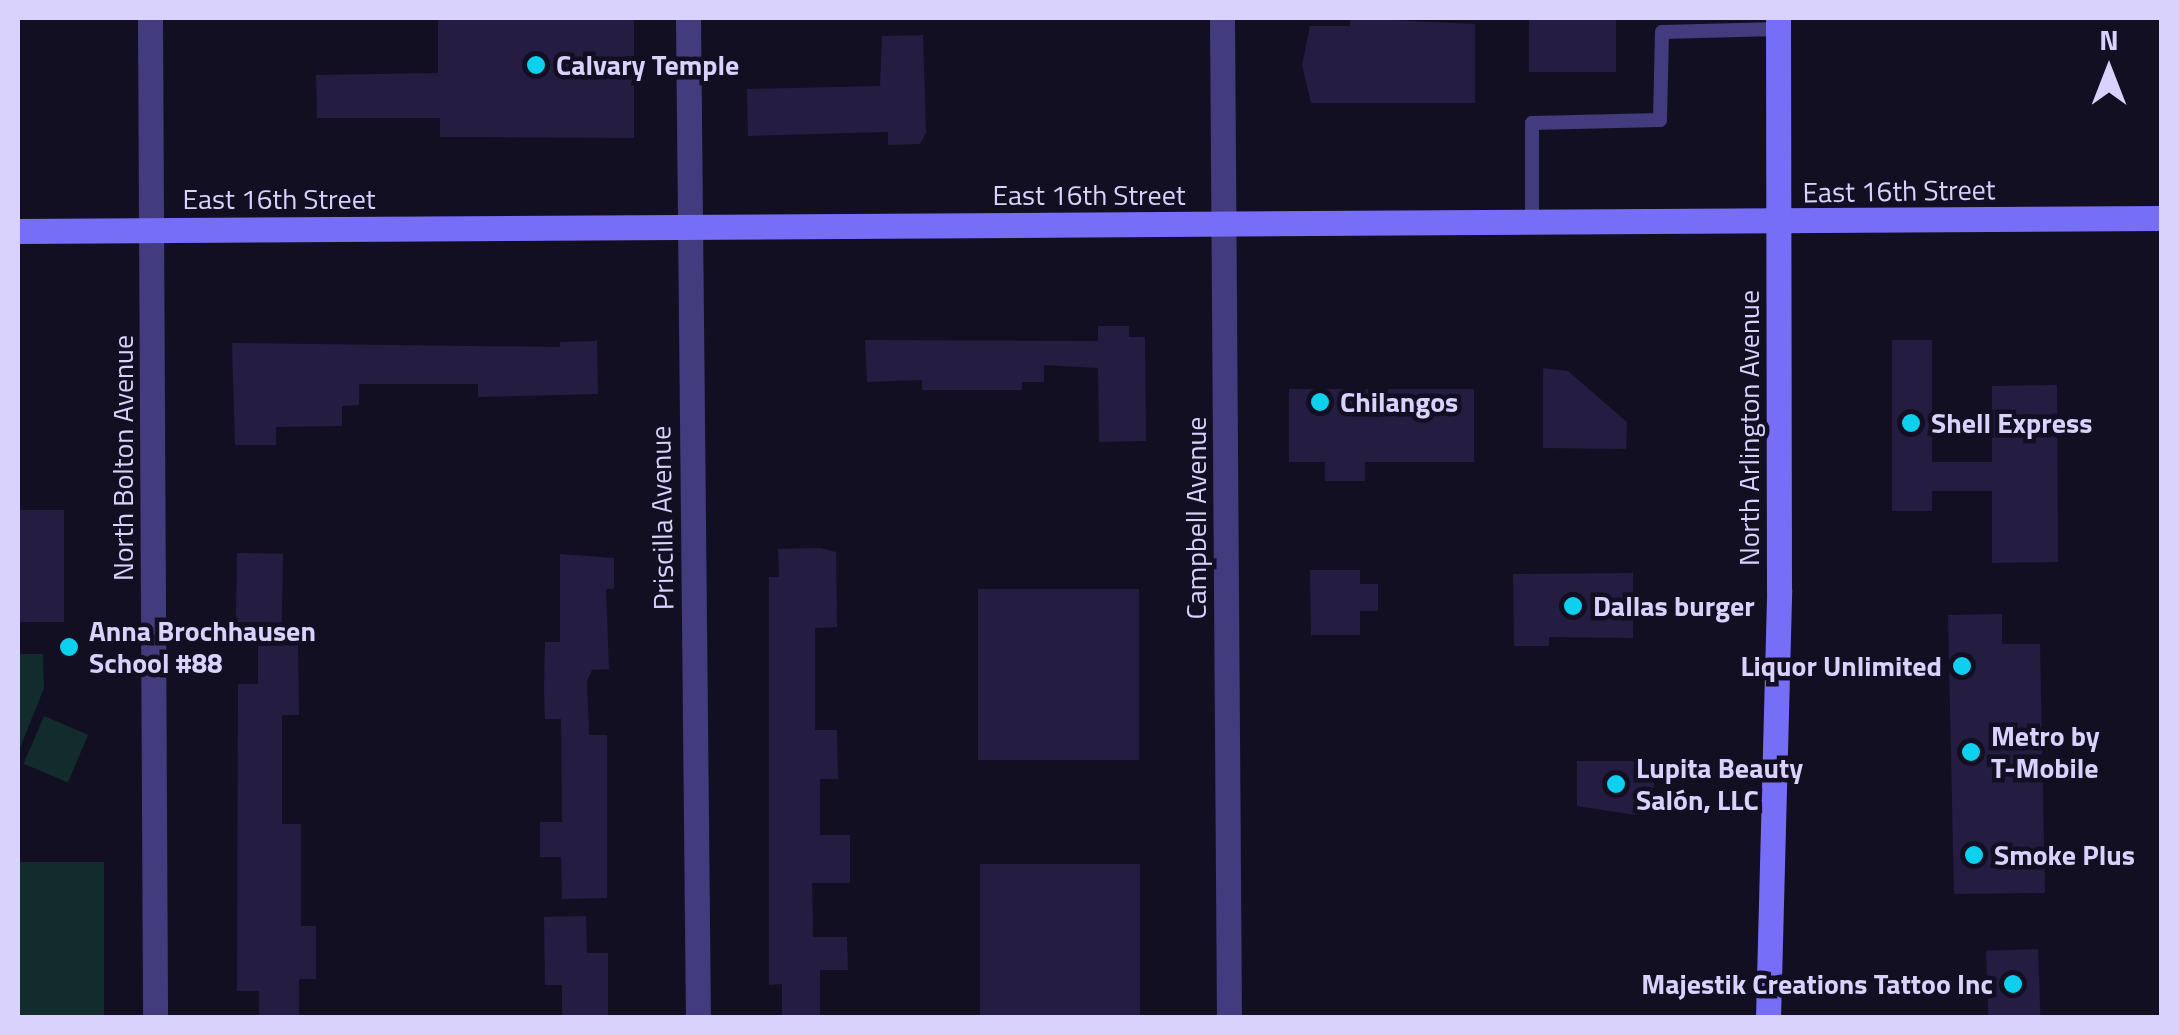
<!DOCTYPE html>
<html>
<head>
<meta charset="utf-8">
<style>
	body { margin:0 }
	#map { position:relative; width:2179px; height:1035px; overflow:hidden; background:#130f22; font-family:"Titillium Web",sans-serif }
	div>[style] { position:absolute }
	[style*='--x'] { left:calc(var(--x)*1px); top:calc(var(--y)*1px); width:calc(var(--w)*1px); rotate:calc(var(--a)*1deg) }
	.green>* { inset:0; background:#122b2c; transform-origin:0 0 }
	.building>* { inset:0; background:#251c42; transform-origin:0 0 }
	.lane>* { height:14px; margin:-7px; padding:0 7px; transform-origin:7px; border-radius:7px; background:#423c7e }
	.street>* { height:25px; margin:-12.5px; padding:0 12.5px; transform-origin:12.5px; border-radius:12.5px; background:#423c7e }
	.secondary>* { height:25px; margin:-12.5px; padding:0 12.5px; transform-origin:12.5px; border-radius:12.5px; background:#776ef7 }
	.dots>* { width:28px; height:28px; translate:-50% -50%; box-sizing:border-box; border:5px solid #130f22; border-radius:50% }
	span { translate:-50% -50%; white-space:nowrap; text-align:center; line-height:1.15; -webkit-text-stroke:9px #130f22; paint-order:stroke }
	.poi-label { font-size:28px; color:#d9d2fd; font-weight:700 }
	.left { translate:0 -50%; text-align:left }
	.right { translate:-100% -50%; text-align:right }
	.street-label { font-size:28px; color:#d9d2fd }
	.frame { position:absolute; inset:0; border:20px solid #d9d2fd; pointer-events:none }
	.north { position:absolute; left:2059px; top:20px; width:100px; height:100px; -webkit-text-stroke:8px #130f22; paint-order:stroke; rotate:0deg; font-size:28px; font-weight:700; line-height:40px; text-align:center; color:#d9d2fd }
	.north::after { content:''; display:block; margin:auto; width:35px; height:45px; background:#d9d2fd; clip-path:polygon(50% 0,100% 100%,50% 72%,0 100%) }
</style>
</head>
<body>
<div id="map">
	<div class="green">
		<div style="clip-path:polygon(18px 654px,43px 654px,44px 688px,18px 753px)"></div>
		<div style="left:44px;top:716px;width:48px;height:52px;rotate:23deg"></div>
		<div style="left:18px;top:862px;width:86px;height:155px"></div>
	</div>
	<div class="building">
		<div style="clip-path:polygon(438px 18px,634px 18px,634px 138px,440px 137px,440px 118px,317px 118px,316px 75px,438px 73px)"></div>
		<div style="clip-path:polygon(1350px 18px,1475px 24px,1475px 103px,1311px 103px,1302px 65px,1310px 26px,1350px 26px)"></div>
		<div style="left:1529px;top:18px;width:87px;height:54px"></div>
		<div style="clip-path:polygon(923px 35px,926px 133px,920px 144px,888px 145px,888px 132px,748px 136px,747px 89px,880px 86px,882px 36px)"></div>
		<div style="clip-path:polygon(1098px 326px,1129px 326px,1129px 337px,1145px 337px,1146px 441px,1099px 442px,1098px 368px,1044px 365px,1044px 382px,1022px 382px,1022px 390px,922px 390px,922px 380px,867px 382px,865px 340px,1098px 341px)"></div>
		<div style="clip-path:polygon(1892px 340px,1932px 340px,1932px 462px,1992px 462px,1992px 386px,2057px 385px,2058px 562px,1992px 563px,1992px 491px,1932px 491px,1932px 511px,1892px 511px)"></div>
		<div style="clip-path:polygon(597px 341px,598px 394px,478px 397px,478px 384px,359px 384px,359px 405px,342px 406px,342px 426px,276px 427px,276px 445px,235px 445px,232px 343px,560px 347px,560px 342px)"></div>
		<div style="clip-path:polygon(1543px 368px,1568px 371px,1627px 422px,1626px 449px,1543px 448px)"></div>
		<div style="clip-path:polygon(1289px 389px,1474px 389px,1474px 462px,1365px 462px,1365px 481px,1325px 481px,1325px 462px,1289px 462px)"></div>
		<div style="left:18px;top:510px;width:46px;height:112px"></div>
		<div style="clip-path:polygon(820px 548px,836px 552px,837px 627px,815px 628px,815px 730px,837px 730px,838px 779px,820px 779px,820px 835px,850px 835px,850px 883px,812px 883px,813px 937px,847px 937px,848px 970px,820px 970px,820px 1018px,782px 1018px,782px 984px,769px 985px,769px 577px,779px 577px,778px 549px)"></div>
		<div style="left:237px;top:553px;width:46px;height:69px;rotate:1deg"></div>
		<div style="clip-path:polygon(560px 554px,614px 558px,614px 589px,606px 589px,609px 669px,592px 670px,587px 680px,589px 735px,607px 735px,607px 898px,562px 899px,561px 857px,540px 857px,540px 822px,562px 822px,561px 719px,545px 719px,544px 690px,545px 642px,560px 642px)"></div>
		<div style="clip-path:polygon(1310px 570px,1360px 570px,1360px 584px,1378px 584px,1378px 611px,1360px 611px,1360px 635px,1311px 635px)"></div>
		<div style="clip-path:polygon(1633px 573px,1633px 638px,1549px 637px,1549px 646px,1514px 646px,1513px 574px)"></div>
		<div style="left:1139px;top:589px;width:171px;height:161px;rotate:90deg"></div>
		<div style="clip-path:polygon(2002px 614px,2002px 644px,2040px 644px,2045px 893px,1954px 894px,1948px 615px)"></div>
		<div style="clip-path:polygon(298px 645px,299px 715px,282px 715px,282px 824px,301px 824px,301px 926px,316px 926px,316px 979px,299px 979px,299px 1018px,259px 1018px,259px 991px,237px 991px,238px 684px,258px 684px,258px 646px)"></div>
		<div style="clip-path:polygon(1577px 761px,1654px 761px,1654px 806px,1635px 806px,1635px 815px,1577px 806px)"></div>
		<div style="left:1140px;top:864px;width:154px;height:160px;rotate:90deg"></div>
		<div style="clip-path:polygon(586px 916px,587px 953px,608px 953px,608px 1018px,562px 1018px,562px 985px,545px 985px,544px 917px)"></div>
		<div style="left:2038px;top:949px;width:69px;height:52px;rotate:88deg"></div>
	</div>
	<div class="lane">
		<div style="--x:1532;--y:222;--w:99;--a:-90"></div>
		<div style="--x:1532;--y:123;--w:128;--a:-1.3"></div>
		<div style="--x:1660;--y:120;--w:88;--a:-88.7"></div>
		<div style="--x:1662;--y:32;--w:116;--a:-1.5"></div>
	</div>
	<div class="street">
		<div style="--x:150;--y:18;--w:1000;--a:89.71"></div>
		<div style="--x:688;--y:18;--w:1000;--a:89.43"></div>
		<div style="--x:1222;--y:18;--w:1000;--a:89.6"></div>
	</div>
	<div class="secondary">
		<div style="--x:18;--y:231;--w:2144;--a:-0.35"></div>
		<div style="--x:1768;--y:1018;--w:428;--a:-88.5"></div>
		<div style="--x:1779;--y:590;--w:572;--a:-90.1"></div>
	</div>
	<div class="dots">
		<div style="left:536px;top:65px;background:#0dcfee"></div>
		<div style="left:1320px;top:402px;background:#0dcfee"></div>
		<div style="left:1911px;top:423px;background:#0dcfee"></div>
		<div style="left:1573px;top:606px;background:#0dcfee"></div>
		<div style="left:69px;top:647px;background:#0dcfee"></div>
		<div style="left:1962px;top:666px;background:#0dcfee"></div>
		<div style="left:1971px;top:752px;background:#0dcfee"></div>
		<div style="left:1616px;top:784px;background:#0dcfee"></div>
		<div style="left:1974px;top:855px;background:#0dcfee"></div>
		<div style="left:2013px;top:984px;background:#0dcfee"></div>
	</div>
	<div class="poi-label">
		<span class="left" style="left:556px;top:65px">Calvary Temple</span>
		<span class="left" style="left:1340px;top:402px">Chilangos</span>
		<span class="left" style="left:1931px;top:423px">Shell Express</span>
		<span class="left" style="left:1593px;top:606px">Dallas burger</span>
		<span class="left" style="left:89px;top:647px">Anna Brochhausen<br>School #88</span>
		<span class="right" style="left:1942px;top:666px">Liquor Unlimited</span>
		<span class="left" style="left:1991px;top:752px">Metro by<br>T-Mobile</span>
		<span class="left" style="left:1636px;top:784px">Lupita Beauty<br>Salón, LLC</span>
		<span class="left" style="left:1994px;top:855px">Smoke Plus</span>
		<span class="right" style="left:1993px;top:984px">Majestik Creations Tattoo Inc</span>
	</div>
	<div class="street-label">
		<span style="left:1899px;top:191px;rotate:-1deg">East 16th Street</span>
		<span style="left:1089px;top:195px">East 16th Street</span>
		<span style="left:279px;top:199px">East 16th Street</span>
		<span style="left:1749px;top:428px;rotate:-90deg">North Arlington Avenue</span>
		<span style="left:123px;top:458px;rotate:-90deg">North Bolton Avenue</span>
		<span style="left:662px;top:518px;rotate:-91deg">Priscilla Avenue</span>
		<span style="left:1196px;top:518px;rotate:-90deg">Campbell Avenue</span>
	</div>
	<div class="frame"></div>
	<div class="north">N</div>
</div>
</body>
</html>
